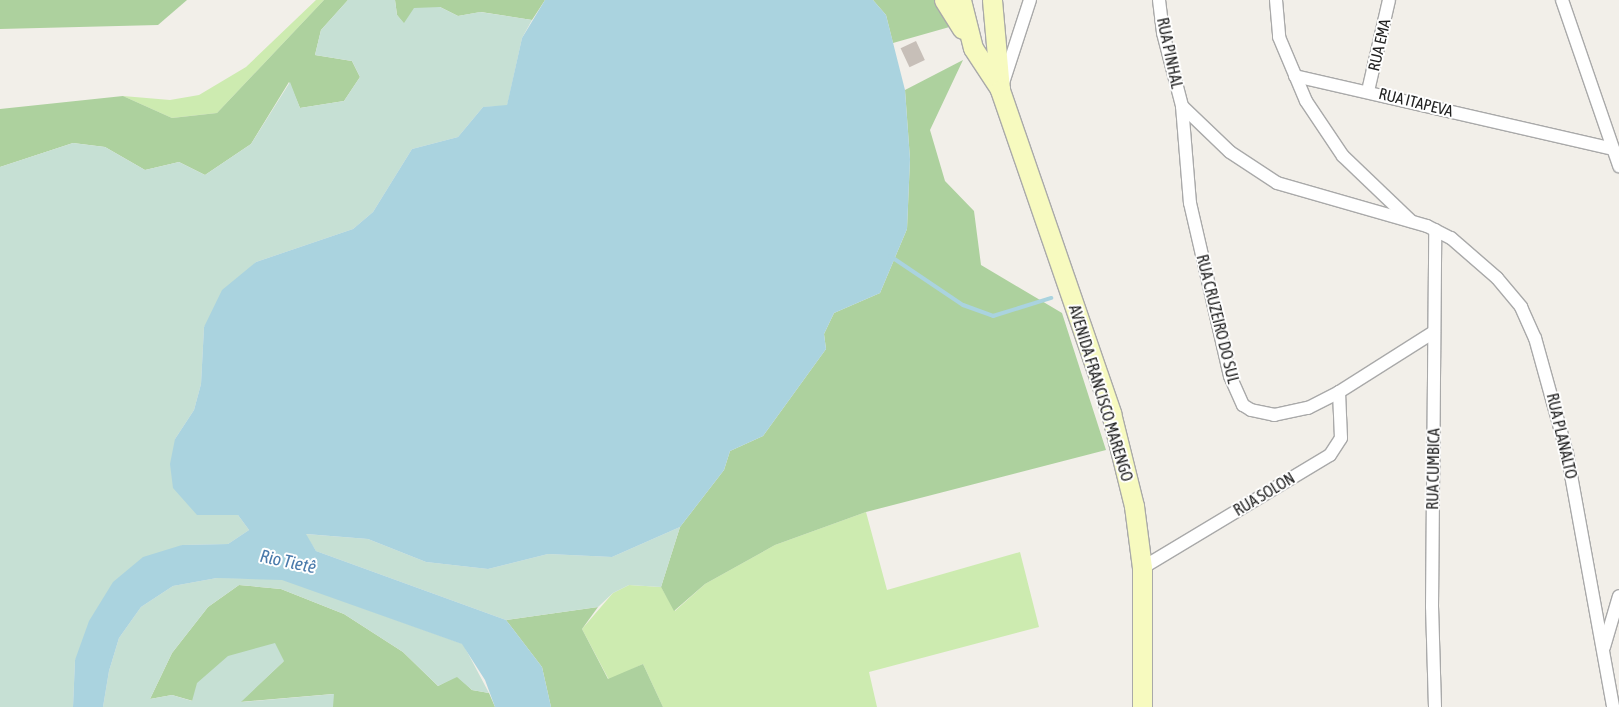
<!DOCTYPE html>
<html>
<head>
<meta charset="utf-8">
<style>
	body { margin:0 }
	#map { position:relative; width:1619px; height:707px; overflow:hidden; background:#f2efe9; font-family:"Asap Condensed",sans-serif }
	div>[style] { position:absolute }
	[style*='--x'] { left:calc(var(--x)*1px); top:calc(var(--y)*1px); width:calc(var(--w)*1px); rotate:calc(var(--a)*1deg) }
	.grass>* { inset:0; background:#cdebb0 }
	.forest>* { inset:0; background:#add19e }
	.wetland>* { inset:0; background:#c6e0d4 }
	.water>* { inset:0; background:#aad3df }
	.stream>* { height:4px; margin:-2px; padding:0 2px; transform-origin:2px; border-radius:2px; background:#aad3df }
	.building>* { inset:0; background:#c7bfb8; transform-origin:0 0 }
	.roads { filter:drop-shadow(1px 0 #a9a9a9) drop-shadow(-1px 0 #a9a9a9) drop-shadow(0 1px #a9a9a9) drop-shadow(0 -1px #a9a9a9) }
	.street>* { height:12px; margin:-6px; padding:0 6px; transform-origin:6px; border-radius:6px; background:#fff }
	.secondary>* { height:19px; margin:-9.5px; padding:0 9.5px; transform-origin:9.5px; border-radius:9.5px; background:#f7fabf }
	span { translate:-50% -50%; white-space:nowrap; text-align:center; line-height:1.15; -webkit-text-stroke:4px #fff; paint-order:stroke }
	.street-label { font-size:16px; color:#222 }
	.water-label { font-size:18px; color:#4a7aab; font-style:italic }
</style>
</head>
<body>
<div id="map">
	<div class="grass">
		<div style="clip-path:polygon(316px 0,324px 0,217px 113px,172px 118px,123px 96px,170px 100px,199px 95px,246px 67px)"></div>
		<div style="clip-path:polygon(866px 512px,887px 590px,1020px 552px,1039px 627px,869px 672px,877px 707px,663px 707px,643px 664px,609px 680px,582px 629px,613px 593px,629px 585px,661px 587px,675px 611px,705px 584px,775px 545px)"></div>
	</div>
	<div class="forest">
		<div style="clip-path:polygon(0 0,187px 0,158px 25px,0 29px)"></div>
		<div style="clip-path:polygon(324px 0,348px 0,321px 30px,315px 55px,352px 61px,360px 77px,344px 101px,300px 108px,289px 82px,251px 144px,205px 175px,179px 162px,145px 170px,105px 147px,73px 143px,0 167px,0 109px,123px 96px,172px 118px,217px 113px)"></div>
		<div style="clip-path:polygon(395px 0,545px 0,532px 20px,481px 12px,458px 16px,440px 7px,404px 24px,397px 15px)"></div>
		<div style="clip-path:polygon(873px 0,936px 0,953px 26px,893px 43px,886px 15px)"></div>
		<div style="clip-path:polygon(963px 60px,930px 130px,945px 181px,974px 211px,981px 265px,1062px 313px,1106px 450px,866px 512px,775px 545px,705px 584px,674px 611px,661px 587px,680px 527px,724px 470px,730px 451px,763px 436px,826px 349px,824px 334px,834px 313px,880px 293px,907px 229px,910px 159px,905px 90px)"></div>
		<div style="clip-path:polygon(239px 585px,281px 589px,344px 614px,403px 652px,438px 686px,457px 676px,472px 690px,489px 693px,495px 707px,333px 707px,333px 694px,240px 702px,284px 661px,193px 701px,172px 695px,150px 699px,172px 653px,208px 607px)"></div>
		<div style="clip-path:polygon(598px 607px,582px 629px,608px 679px,643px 664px,663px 707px,551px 707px,542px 667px,506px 620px)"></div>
	</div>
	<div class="wetland">
		<div style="clip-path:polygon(348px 0,395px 0,397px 15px,404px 23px,414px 8px,440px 7px,458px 16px,480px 12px,532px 20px,522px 38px,507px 106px,483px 107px,458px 137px,412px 149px,373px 212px,353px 229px,256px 262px,204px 327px,201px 384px,194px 410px,175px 439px,197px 514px,238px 515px,249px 530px,228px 544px,182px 545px,75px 660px,73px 707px,0 707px,0 167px,73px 143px,105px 147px,145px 170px,179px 162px,205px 175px,251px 144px,290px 82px,300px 108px,344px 101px,360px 77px,352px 61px,315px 55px,321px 30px)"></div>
		<div style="clip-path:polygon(680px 527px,661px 587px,629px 585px,613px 593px,598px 607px,506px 620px,316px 551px,305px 534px,368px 539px,426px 562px,488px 569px,548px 554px,612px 557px)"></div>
		<div style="clip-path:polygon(217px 578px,282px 579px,463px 644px,489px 693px,472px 690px,457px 677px,438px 686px,403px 652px,344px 614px,281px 589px,239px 585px,208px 607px,172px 653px,150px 699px,172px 695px,192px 701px,197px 683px,228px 656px,275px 643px,284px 661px,241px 702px,334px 694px,333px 707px,103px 707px,109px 671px,119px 638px,141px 607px,173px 586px)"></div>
	</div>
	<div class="water">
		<div style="clip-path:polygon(545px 0,873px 0,886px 15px,905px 90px,910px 159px,907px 229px,880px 293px,834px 313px,824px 334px,826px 349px,763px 436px,730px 451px,724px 470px,680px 527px,612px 557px,548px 554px,488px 569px,426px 562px,368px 539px,306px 534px,316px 551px,506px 620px,542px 667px,551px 707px,495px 707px,485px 680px,462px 644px,282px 580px,217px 578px,173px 586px,141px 607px,119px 638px,109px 671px,103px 707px,73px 707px,75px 660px,89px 621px,113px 582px,143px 557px,182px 545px,228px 544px,249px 530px,238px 515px,197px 515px,173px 488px,170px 464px,175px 439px,194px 410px,201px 384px,204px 327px,222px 290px,256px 262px,353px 229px,373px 212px,412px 149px,458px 137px,483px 107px,507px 105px,522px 38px)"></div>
	</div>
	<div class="stream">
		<div style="--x:890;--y:256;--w:88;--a:33.9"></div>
		<div style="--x:963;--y:305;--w:32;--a:20"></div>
		<div style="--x:993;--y:316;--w:61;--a:-17.2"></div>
	</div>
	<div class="building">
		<div style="left:916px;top:41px;width:21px;height:17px;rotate:65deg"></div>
	</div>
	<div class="roads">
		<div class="street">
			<div style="--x:1159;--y:0;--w:33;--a:83"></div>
			<div style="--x:1163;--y:33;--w:75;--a:75.4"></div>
			<div style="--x:1182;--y:106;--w:97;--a:85.3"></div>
			<div style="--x:1190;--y:203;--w:178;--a:77"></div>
			<div style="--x:1230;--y:376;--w:32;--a:66"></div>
			<div style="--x:1243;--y:405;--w:9;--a:32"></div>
			<div style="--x:1251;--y:410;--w:24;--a:12"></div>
			<div style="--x:1274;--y:415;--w:35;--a:-12"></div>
			<div style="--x:1308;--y:408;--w:35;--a:-27"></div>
			<div style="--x:1339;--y:392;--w:112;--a:-32.3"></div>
			<div style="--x:1276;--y:0;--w:37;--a:85"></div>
			<div style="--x:1279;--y:37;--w:69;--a:67.1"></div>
			<div style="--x:1306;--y:101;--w:66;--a:56.1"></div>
			<div style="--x:1343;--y:156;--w:94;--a:43.7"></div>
			<div style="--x:1562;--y:0;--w:176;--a:71"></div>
			<div style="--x:1295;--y:76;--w:326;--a:12.9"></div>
			<div style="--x:1003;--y:83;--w:87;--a:-72"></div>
			<div style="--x:1368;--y:91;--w:93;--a:-77"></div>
			<div style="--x:1182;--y:106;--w:66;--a:43.8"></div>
			<div style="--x:1230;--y:152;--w:56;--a:33.4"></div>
			<div style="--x:1277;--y:183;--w:156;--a:16"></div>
			<div style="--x:1427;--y:226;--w:27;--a:27"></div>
			<div style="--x:1451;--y:238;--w:61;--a:41"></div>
			<div style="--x:1497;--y:278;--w:38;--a:50"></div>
			<div style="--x:1521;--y:307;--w:34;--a:66"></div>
			<div style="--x:1535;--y:338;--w:119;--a:74.5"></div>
			<div style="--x:1567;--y:453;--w:258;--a:79.7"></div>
			<div style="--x:1142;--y:568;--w:219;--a:-31"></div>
			<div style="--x:1330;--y:455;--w:20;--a:-57"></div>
			<div style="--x:1341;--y:438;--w:46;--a:-92.5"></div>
			<div style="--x:1604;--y:647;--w:53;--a:-73.6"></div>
			<div style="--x:1435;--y:707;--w:100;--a:-91.7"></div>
			<div style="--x:1432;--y:607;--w:377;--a:-89.5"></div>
		</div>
		<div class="secondary">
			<div style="--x:944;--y:0;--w:34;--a:58"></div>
			<div style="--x:961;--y:0;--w:49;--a:76"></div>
			<div style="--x:973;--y:48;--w:49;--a:56.6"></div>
			<div style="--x:992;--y:0;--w:90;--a:84.9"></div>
			<div style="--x:1000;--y:90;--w:342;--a:71"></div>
			<div style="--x:1111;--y:413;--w:96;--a:76.1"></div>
			<div style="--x:1134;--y:506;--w:63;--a:82.6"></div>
			<div style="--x:1142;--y:568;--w:139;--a:90"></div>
		</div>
	</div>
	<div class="street-label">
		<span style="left:1379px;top:45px;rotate:-77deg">RUA EMA</span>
		<span style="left:1170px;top:53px;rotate:78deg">RUA PINHAL</span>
		<span style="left:1416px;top:102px;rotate:14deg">RUA ITAPEVA</span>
		<span style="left:1218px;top:319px;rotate:76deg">RUA CRUZEIRO DO SUL</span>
		<span style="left:1101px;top:393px;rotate:73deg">AVENIDA FRANCISCO MARENGO</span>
		<span style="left:1562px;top:436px;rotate:77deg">RUA PLANALTO</span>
		<span style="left:1433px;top:469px;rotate:-89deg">RUA CUMBICA</span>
		<span style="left:1264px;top:494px;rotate:-31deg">RUA SOLON</span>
	</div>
	<div class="water-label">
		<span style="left:288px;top:562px;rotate:12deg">Rio Tietê</span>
	</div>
</div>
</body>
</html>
